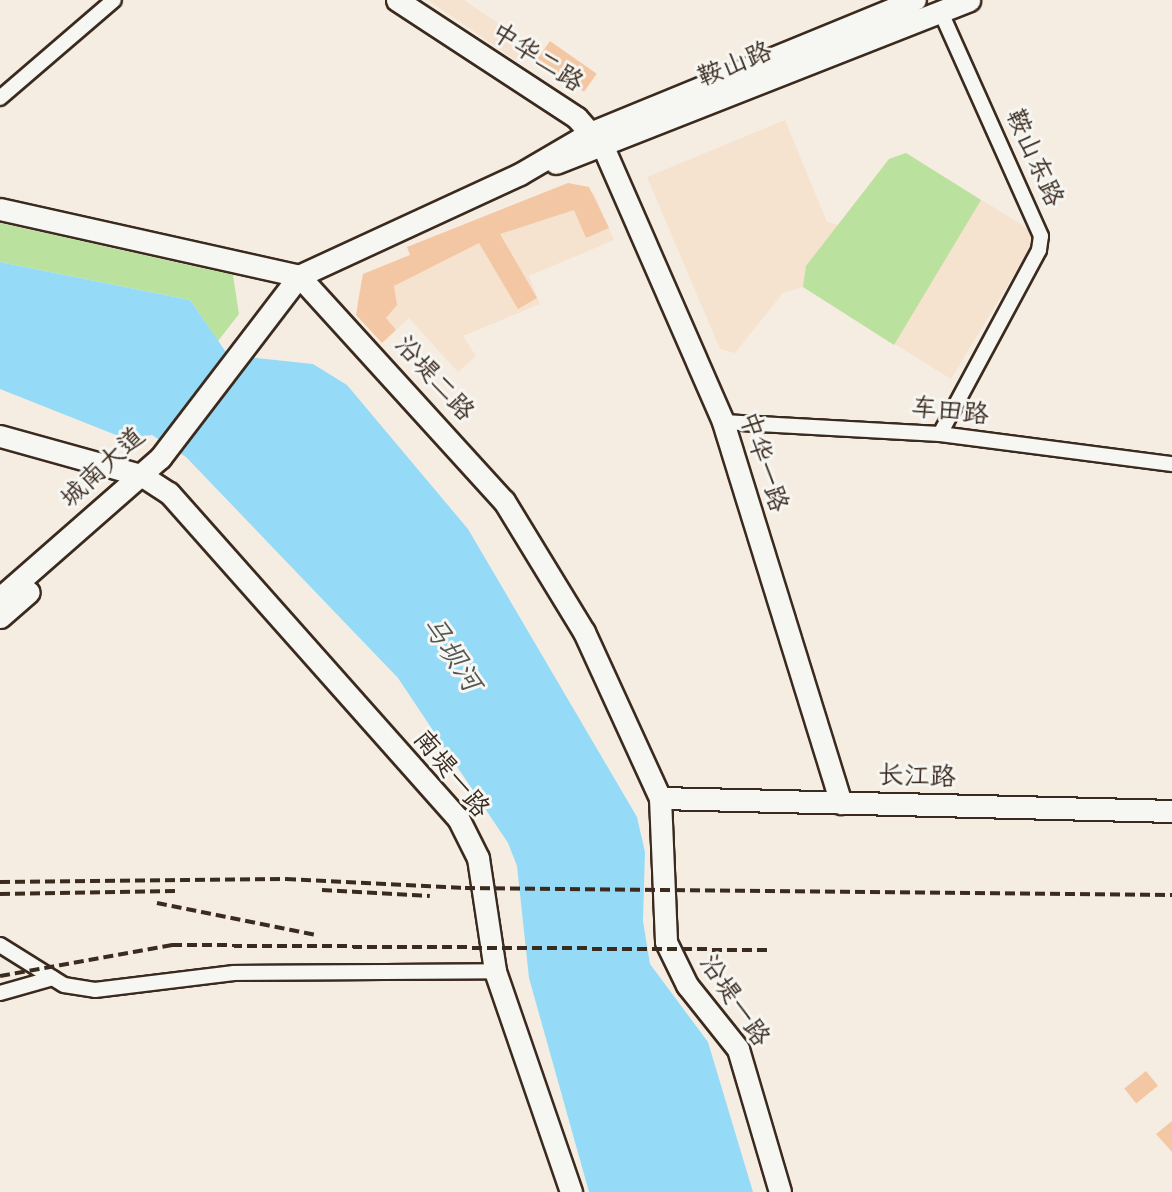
<!DOCTYPE html>
<html>
<head>
<meta charset="utf-8">
<style>
	body { margin:0 }
	#map { position:relative; width:1172px; height:1192px; overflow:hidden; background:#f6ede2; font-family:"Architects Daughter","LXGW WenKai TC",sans-serif }
	div>[style] { position:absolute }
	[style*='--x'] { left:calc(var(--x)*1px); top:calc(var(--y)*1px); width:calc(var(--w)*1px); rotate:calc(var(--a)*1deg) }
	.built>* { inset:0; background:#f5e2cf }
	.green>* { inset:0; background:#bae29e }
	.water>* { inset:0; background:#95dbf7 }
	.building>* { inset:0; background:#f4c7a4; transform-origin:0 0 }
	.roads { filter:drop-shadow(2px 0 #3b2a1e) drop-shadow(-2px 0 #3b2a1e) drop-shadow(0 2px #3b2a1e) drop-shadow(0 -2px #3b2a1e) }
	.street>* { height:14px; margin:-7px; padding:0 7px; transform-origin:7px; border-radius:7px; background:#f6f6f2 }
	.secondary>* { height:21px; margin:-10.5px; padding:0 10.5px; transform-origin:10.5px; border-radius:10.5px; background:#f6f6f2 }
	.rail>* { height:3.5px; margin-top:-1.75px; transform-origin:0; background:repeating-linear-gradient(90deg,#3b2a1e 0 10px,transparent 0 15px) }
	span { translate:-50% -50%; white-space:nowrap; text-align:center; line-height:1.15; -webkit-text-stroke:6px #f6f6f2; paint-order:stroke }
	.street-label { font-size:26px; color:#3b2a1e }
	.water-label { font-size:28px; color:#525654; font-style:italic }
</style>
</head>
<body>
<div id="map">
	<div class="built">
		<div style="clip-path:polygon(428px 0,464px 0,527px 43px,515px 60px)"></div>
		<div style="clip-path:polygon(785px 120px,827px 222px,838px 225px,889px 159px,906px 153px,1038px 235px,951px 379px,803px 287px,783px 293px,735px 353px,720px 349px,647px 177px)"></div>
		<div style="clip-path:polygon(568px 183px,594px 193px,614px 240px,529px 276px,540px 304px,463px 336px,476px 356px,458px 372px,409px 318px,382px 343px,357px 303px,363px 274px,410px 255px,417px 269px,531px 221px,523px 202px)"></div>
	</div>
	<div class="green">
		<div style="clip-path:polygon(906px 153px,981px 200px,894px 345px,803px 287px,806px 266px,889px 159px)"></div>
		<div style="clip-path:polygon(0 223px,233px 275px,239px 314px,218px 341px,190px 300px,0 262px)"></div>
	</div>
	<div class="water">
		<div style="clip-path:polygon(0 262px,190px 300px,228px 355px,313px 364px,347px 385px,468px 529px,637px 817px,645px 852px,643px 921px,650px 964px,708px 1042px,753px 1192px,589px 1192px,529px 978px,517px 866px,508px 843px,398px 678px,186px 457px,152px 435px,126px 439px,0 389px)"></div>
	</div>
	<div class="building">
		<div style="left:550px;top:41px;width:57px;height:22px;rotate:35deg"></div>
		<div style="clip-path:polygon(568px 183px,589px 187px,609px 228px,586px 238px,574px 210px,500px 234px,537px 298px,518px 309px,479px 243px,394px 286px,397px 305px,386px 318px,396px 330px,382px 343px,356px 315px,363px 274px,410px 255px,407px 247px)"></div>
		<div style="left:1146px;top:1071px;width:19px;height:28px;rotate:51deg"></div>
		<div style="clip-path:polygon(1172px 1121px,1172px 1152px,1156px 1134px)"></div>
	</div>
	<div class="roads">
		<div class="street">
			<div style="--x:0;--y:98;--w:150;--a:-40.7"></div>
			<div style="--x:723;--y:422;--w:217;--a:3.2"></div>
			<div style="--x:940;--y:434;--w:234;--a:7.4"></div>
			<div style="--x:940;--y:434;--w:209;--a:-61.7"></div>
			<div style="--x:1039;--y:250;--w:14;--a:-82"></div>
			<div style="--x:1041;--y:236;--w:245;--a:-114.1"></div>
			<div style="--x:0;--y:945;--w:75;--a:32"></div>
			<div style="--x:64;--y:985;--w:31;--a:9"></div>
			<div style="--x:95;--y:990;--w:140;--a:-7"></div>
			<div style="--x:234;--y:973;--w:261;--a:-0.4"></div>
			<div style="--x:0;--y:993;--w:55;--a:-15.8"></div>
		</div>
		<div class="secondary">
			<div style="--x:397;--y:0;--w:215;--a:33.2"></div>
			<div style="--x:577;--y:118;--w:41;--a:48.9"></div>
			<div style="--x:604;--y:149;--w:298;--a:66.4"></div>
			<div style="--x:723;--y:422;--w:399;--a:72.8"></div>
			<div style="--x:556;--y:163;--w:444;--a:-21.5"></div>
			<div style="--x:0;--y:209;--w:306;--a:12.6"></div>
			<div style="--x:299;--y:276;--w:304;--a:47.7"></div>
			<div style="--x:504;--y:501;--w:153;--a:58.6"></div>
			<div style="--x:584;--y:632;--w:183;--a:65.4"></div>
			<div style="--x:660;--y:798;--w:144;--a:87.6"></div>
			<div style="--x:666;--y:942;--w:48;--a:64"></div>
			<div style="--x:687;--y:985;--w:82;--a:51.4"></div>
			<div style="--x:738;--y:1049;--w:149;--a:73.6"></div>
			<div style="--x:0;--y:436;--w:146;--a:15.5"></div>
			<div style="--x:141;--y:475;--w:33;--a:33"></div>
			<div style="--x:169;--y:493;--w:435;--a:48.4"></div>
			<div style="--x:458;--y:818;--w:45;--a:63.4"></div>
			<div style="--x:478;--y:858;--w:114;--a:81.4"></div>
			<div style="--x:495;--y:971;--w:234;--a:71"></div>
			<div style="--x:0;--y:598;--w:213;--a:-41.2"></div>
			<div style="--x:160;--y:458;--w:229;--a:-52.6"></div>
			<div style="--x:299;--y:276;--w:243;--a:-24.8"></div>
			<div style="--x:520;--y:174;--w:81;--a:-30.4"></div>
			<div style="--x:590;--y:133;--w:351;--a:-22.3"></div>
			<div style="--x:0;--y:617;--w:38;--a:-41"></div>
			<div style="--x:660;--y:798;--w:512;--a:1.45"></div>
		</div>
	</div>
	<div class="rail">
		<div style="--x:0;--y:882;--w:286;--a:-0.6"></div>
		<div style="--x:286;--y:879;--w:179;--a:2.9"></div>
		<div style="--x:465;--y:888;--w:707;--a:0.57"></div>
		<div style="--x:322;--y:890;--w:108;--a:3.2"></div>
		<div style="--x:0;--y:894;--w:175;--a:-1"></div>
		<div style="--x:157;--y:903;--w:161;--a:11.4"></div>
		<div style="--x:0;--y:976;--w:175;--a:-10.2"></div>
		<div style="--x:172;--y:945;--w:598;--a:0.48"></div>
	</div>
	<div class="street-label">
		<span style="left:537px;top:58px;rotate:33deg">中华二路</span>
		<span style="left:735px;top:65px;rotate:-22deg">鞍山路</span>
		<span style="left:1034px;top:158px;rotate:66deg">鞍山东路</span>
		<span style="left:434px;top:379px;rotate:48deg">沿堤二路</span>
		<span style="left:950px;top:412px;rotate:6deg">车田路</span>
		<span style="left:763px;top:462px;rotate:72deg">中华一路</span>
		<span style="left:103px;top:468px;rotate:-43deg">城南大道</span>
		<span style="left:451px;top:774px;rotate:51deg">南堤一路</span>
		<span style="left:917px;top:777px;rotate:2deg">长江路</span>
		<span style="left:734px;top:1001px;rotate:56deg">沿堤一路</span>
	</div>
	<div class="water-label">
		<span style="left:451px;top:654px;rotate:57deg">马坝河</span>
	</div>
</div>
</body>
</html>
